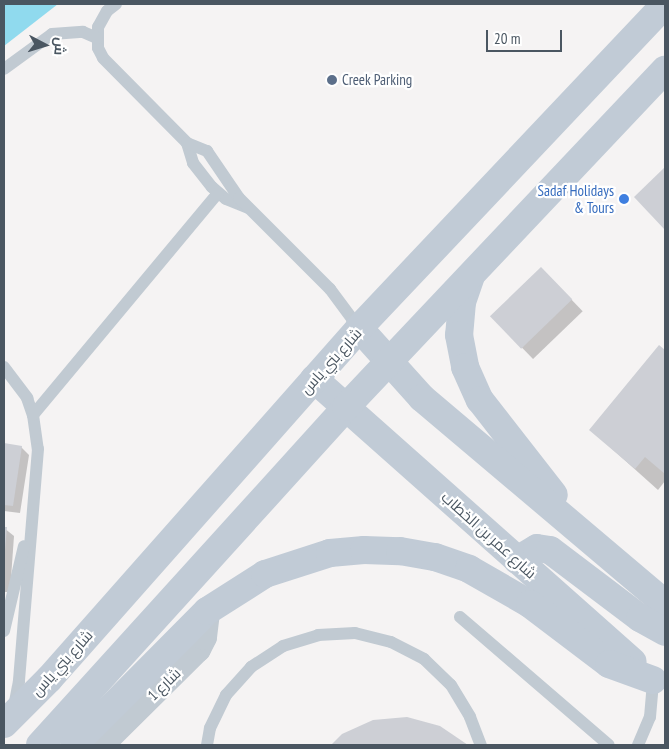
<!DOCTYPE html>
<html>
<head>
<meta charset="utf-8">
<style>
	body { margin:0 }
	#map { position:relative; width:669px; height:749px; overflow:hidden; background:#f5f3f3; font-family:"PT Sans Narrow",Cairo,sans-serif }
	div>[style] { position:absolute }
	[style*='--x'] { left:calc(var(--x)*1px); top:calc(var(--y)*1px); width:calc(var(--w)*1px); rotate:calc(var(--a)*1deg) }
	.water>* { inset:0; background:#90daee }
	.shadow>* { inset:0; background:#0003; transform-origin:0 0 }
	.building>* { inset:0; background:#cdcfd5; transform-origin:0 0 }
	.service>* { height:12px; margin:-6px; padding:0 6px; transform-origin:6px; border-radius:6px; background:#c1cad2 }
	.minor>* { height:26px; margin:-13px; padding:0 13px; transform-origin:13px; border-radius:13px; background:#c1cad2 }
	.secondary>* { height:28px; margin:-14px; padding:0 14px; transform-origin:14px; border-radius:14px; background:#c1cbd6 }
	.dots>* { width:14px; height:14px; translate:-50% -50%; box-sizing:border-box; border:2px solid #fff; border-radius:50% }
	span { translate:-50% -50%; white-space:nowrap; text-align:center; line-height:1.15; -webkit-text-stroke:4.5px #fff; paint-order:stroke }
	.service-label { font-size:15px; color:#4e5e75 }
	.left { translate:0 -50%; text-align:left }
	.shop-label { font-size:15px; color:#366cbe }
	.right { translate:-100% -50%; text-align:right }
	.street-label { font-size:15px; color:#4a5661 }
	.frame { position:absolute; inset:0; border:5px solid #4a5661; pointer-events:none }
	.north { position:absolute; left:20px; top:20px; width:50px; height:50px; -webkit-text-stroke:4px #fff; paint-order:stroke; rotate:95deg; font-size:14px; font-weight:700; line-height:20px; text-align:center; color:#4a5661 }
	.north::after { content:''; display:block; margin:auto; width:18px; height:22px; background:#4a5661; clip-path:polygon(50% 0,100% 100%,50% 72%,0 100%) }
	.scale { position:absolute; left:486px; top:30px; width:76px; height:22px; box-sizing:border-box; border:2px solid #4a5661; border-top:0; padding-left:6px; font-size:15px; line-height:18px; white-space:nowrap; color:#4a5661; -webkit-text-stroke:4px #fff; paint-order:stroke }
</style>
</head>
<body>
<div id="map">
	<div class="water">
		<div style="clip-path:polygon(4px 4px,58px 4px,4px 46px)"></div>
	</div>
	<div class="shadow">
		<div style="clip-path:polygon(665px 168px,665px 228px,636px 197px)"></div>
		<div style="left:541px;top:268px;width:60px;height:69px;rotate:46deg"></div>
		<div style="clip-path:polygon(660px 347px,665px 352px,665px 481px,658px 490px,591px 430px)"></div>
		<div style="clip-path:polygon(4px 444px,21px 447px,29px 455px,20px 513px,4px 511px)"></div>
		<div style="clip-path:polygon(4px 528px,14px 536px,10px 592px,4px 592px)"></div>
		<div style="clip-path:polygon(439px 727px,466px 745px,332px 745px,343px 735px)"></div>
	</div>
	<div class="building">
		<div style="clip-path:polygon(665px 167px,665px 230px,634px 197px)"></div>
		<div style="left:541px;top:267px;width:45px;height:71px;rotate:46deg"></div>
		<div style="clip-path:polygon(659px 345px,665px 350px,665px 474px,645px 457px,635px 469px,589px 430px)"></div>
		<div style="clip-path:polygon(4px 443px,22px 446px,13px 506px,4px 505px)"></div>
		<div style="clip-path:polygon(4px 527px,7px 527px,5px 550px,4px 550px)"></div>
		<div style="clip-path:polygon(407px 717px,440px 726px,468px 745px,331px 745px,342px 734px,373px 720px)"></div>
	</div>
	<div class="service">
		<div style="--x:116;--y:4;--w:11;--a:142"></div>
		<div style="--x:107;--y:11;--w:18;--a:119"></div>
		<div style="--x:98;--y:27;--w:21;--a:90"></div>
		<div style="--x:98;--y:48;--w:11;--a:63"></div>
		<div style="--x:103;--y:58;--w:120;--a:45.3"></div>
		<div style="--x:187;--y:143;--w:21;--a:73"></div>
		<div style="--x:193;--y:163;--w:31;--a:52"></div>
		<div style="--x:212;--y:187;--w:18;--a:41"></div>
		<div style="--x:226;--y:199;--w:24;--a:22"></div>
		<div style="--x:4;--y:69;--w:59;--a:-36.1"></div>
		<div style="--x:52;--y:34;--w:31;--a:-4"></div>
		<div style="--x:83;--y:32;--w:15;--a:23"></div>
		<div style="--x:187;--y:143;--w:22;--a:22"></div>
		<div style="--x:207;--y:151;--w:57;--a:55.8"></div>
		<div style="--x:239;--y:198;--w:129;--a:45"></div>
		<div style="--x:330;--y:289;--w:49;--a:53.4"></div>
		<div style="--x:4;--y:367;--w:39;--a:53"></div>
		<div style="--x:27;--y:398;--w:18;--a:71"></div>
		<div style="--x:33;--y:415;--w:34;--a:82"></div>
		<div style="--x:38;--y:449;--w:233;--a:94.7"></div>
		<div style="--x:19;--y:681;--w:25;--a:101"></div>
		<div style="--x:33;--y:415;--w:289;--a:-50.2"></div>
		<div style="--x:460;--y:617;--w:196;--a:40.7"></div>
		<div style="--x:4;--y:631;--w:87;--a:-76.8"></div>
		<div style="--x:207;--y:745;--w:17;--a:-80"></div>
		<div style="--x:210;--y:728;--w:37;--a:-64"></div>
		<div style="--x:226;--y:695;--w:38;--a:-48"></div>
		<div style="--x:251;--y:667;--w:38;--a:-33"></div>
		<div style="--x:283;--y:646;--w:37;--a:-17"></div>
		<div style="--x:318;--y:635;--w:37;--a:-3"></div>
		<div style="--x:355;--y:633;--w:37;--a:14"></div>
		<div style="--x:391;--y:642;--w:37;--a:27"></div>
		<div style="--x:424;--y:659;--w:37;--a:44"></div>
		<div style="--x:451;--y:685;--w:37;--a:59"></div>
		<div style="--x:470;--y:717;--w:30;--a:69"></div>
		<div style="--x:638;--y:745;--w:30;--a:-67"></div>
		<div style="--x:650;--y:717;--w:37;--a:-85"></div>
	</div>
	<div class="minor">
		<div style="--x:101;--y:745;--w:136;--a:-44.7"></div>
		<div style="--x:198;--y:649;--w:13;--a:-63"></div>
		<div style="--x:204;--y:637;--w:26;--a:-83"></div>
	</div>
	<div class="secondary">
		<div style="--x:471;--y:276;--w:28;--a:109"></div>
		<div style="--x:462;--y:302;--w:33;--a:95"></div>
		<div style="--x:459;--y:335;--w:33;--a:79"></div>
		<div style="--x:465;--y:367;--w:36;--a:66"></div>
		<div style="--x:480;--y:400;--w:120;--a:52.1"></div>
		<div style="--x:359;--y:328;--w:94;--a:48"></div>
		<div style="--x:422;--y:398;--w:318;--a:40.2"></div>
		<div style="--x:314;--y:379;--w:426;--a:41.6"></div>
		<div style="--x:517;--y:560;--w:23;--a:-31"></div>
		<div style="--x:537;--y:548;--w:13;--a:9"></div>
		<div style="--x:550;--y:550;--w:113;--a:37.1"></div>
		<div style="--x:640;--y:618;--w:29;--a:29"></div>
		<div style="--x:4;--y:724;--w:64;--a:-45"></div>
		<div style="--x:49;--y:679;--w:468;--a:-48.5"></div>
		<div style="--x:359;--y:328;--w:446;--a:-46.6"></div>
		<div style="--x:40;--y:745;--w:456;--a:-47.8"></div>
		<div style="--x:346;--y:407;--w:464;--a:-46.6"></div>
		<div style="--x:74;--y:745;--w:189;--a:-45.2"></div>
		<div style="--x:207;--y:611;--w:69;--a:-32.5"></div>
		<div style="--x:265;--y:574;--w:68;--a:-17.9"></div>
		<div style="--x:330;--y:553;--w:34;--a:-5"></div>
		<div style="--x:364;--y:550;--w:36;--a:2"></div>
		<div style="--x:400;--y:551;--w:36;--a:10"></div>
		<div style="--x:435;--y:557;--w:36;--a:19"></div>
		<div style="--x:469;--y:569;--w:70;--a:29.8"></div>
		<div style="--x:530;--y:604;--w:99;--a:37.2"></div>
		<div style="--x:609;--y:664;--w:47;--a:20"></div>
	</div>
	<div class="dots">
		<div style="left:332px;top:80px;background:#5c6f8a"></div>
		<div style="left:624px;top:199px;background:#3f7fe0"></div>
	</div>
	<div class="service-label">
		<span class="left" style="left:342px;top:80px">Creek Parking</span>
	</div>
	<div class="shop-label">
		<span class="right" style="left:614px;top:199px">Sadaf Holidays<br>&amp; Tours</span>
	</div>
	<div class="street-label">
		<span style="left:331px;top:361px;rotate:-48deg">شارع بني ياس</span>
		<span style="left:489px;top:535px;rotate:42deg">شارع عمر بن الخطاب</span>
		<span style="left:62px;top:663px;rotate:-48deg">شارع بني ياس</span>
		<span style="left:164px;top:684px;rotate:-44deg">شارع 1</span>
	</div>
	<div class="frame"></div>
	<div class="north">ش</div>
	<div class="scale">20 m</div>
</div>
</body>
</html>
